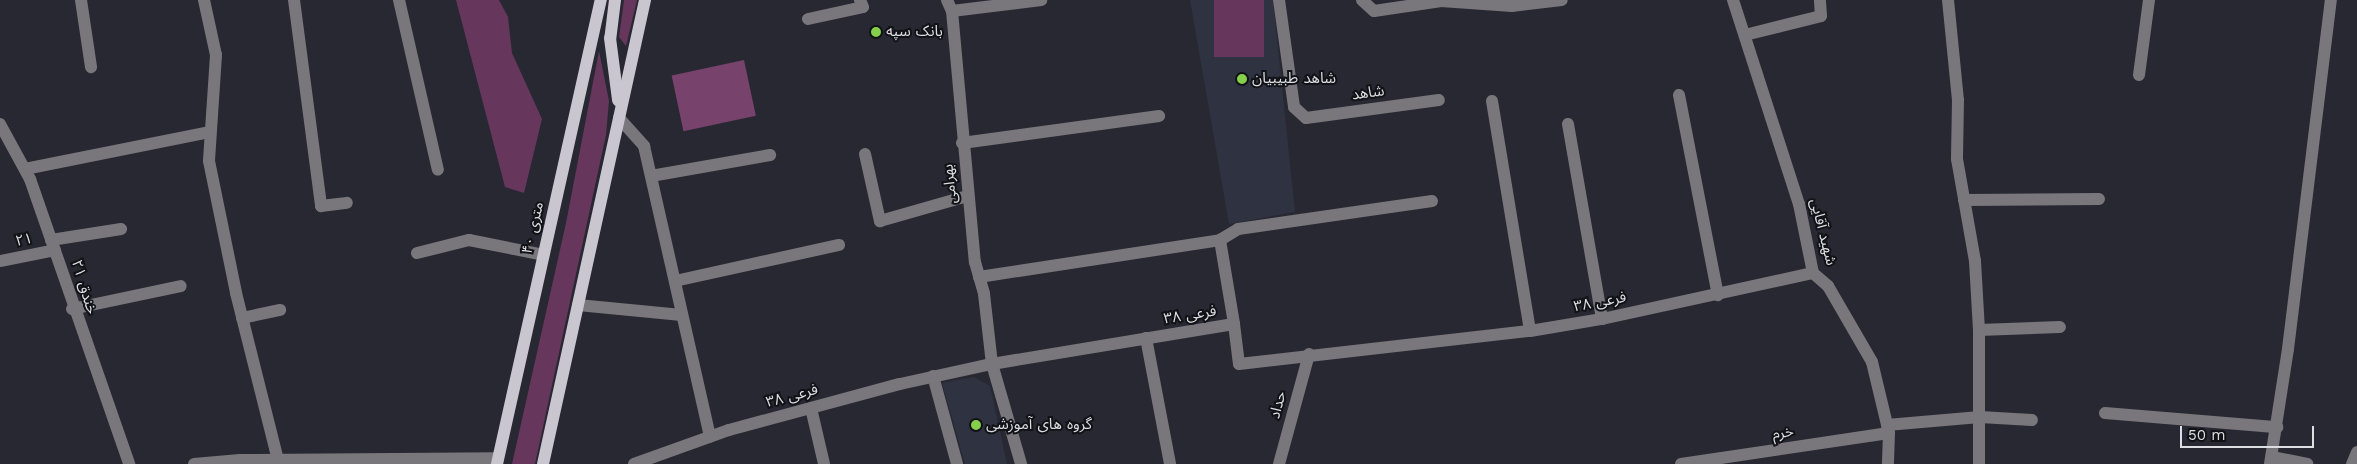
<!DOCTYPE html>
<html>
<head>
<meta charset="utf-8">
<style>
	body { margin:0 }
	#map { position:relative; width:2357px; height:464px; overflow:hidden; background:#272832; font-family:"Work Sans","Noto Sans Arabic",sans-serif }
	div>[style] { position:absolute }
	[style*='--x'] { left:calc(var(--x)*1px); top:calc(var(--y)*1px); width:calc(var(--w)*1px); rotate:calc(var(--a)*1deg) }
	.built>* { inset:0; background:#2f3240 }
	.green>* { inset:0; background:#66365d; transform-origin:0 0 }
	.forest>* { inset:0; background:#77426c; transform-origin:0 0 }
	.minor>* { height:12px; margin:-6px; padding:0 6px; transform-origin:6px; border-radius:6px; background:#79777c }
	.major>* { height:12px; margin:-6px; padding:0 6px; transform-origin:6px; border-radius:6px; background:#cac6d0 }
	.dots>* { width:14px; height:14px; translate:-50% -50%; box-sizing:border-box; border:2px solid #111216; border-radius:50% }
	span { translate:-50% -50%; white-space:nowrap; text-align:center; line-height:1.15; -webkit-text-stroke:4px #111216; paint-order:stroke }
	.poi-label { font-size:15px; color:#dddee4 }
	.left { translate:0 -50%; text-align:left }
	.street-label { font-size:15px; color:#dddee4 }
	.scale { position:absolute; left:2180px; top:426px; width:134px; height:22px; box-sizing:border-box; border:2px solid #dddee4; border-top:0; padding-left:6px; font-size:15px; line-height:18px; white-space:nowrap; color:#dddee4; -webkit-text-stroke:4px #111216; paint-order:stroke }
</style>
</head>
<body>
<div id="map">
	<div class="built">
		<div style="clip-path:polygon(1190px 0,1273px 0,1295px 212px,1229px 224px)"></div>
		<div style="clip-path:polygon(974px 377px,990px 386px,1007px 464px,965px 464px,942px 383px)"></div>
	</div>
	<div class="green">
		<div style="clip-path:polygon(456px 0,499px 0,508px 17px,512px 53px,542px 119px,524px 193px,505px 187px)"></div>
		<div style="clip-path:polygon(624px 0,637px 0,626px 46px,619px 37px)"></div>
		<div style="left:1214px;top:0;width:50px;height:57px"></div>
		<div style="clip-path:polygon(599px 51px,609px 101px,606px 135px,535px 464px,512px 464px,566px 223px)"></div>
	</div>
	<div class="forest">
		<div style="left:744px;top:60px;width:57px;height:74px;rotate:78deg"></div>
	</div>
	<div class="minor">
		<div style="--x:81;--y:0;--w:68;--a:81.5"></div>
		<div style="--x:204;--y:0;--w:56;--a:77.7"></div>
		<div style="--x:216;--y:55;--w:106;--a:93.8"></div>
		<div style="--x:209;--y:161;--w:135;--a:78.4"></div>
		<div style="--x:236;--y:293;--w:172;--a:75.9"></div>
		<div style="--x:294;--y:0;--w:208;--a:82.5"></div>
		<div style="--x:321;--y:206;--w:26;--a:-7"></div>
		<div style="--x:399;--y:0;--w:174;--a:77.1"></div>
		<div style="--x:947;--y:0;--w:12;--a:66"></div>
		<div style="--x:952;--y:11;--w:252;--a:84.8"></div>
		<div style="--x:975;--y:262;--w:33;--a:74"></div>
		<div style="--x:984;--y:294;--w:70;--a:83.5"></div>
		<div style="--x:992;--y:364;--w:104;--a:73.8"></div>
		<div style="--x:1279;--y:0;--w:108;--a:82"></div>
		<div style="--x:1294;--y:107;--w:16;--a:43"></div>
		<div style="--x:1306;--y:118;--w:134;--a:-7.7"></div>
		<div style="--x:1362;--y:0;--w:16;--a:43"></div>
		<div style="--x:1374;--y:11;--w:68;--a:-8.5"></div>
		<div style="--x:1441;--y:1;--w:71;--a:4"></div>
		<div style="--x:1512;--y:6;--w:50;--a:-6.8"></div>
		<div style="--x:1733;--y:0;--w:214;--a:72.1"></div>
		<div style="--x:1799;--y:204;--w:70;--a:78.5"></div>
		<div style="--x:1813;--y:273;--w:20;--a:41"></div>
		<div style="--x:1828;--y:286;--w:88;--a:59.9"></div>
		<div style="--x:1872;--y:362;--w:73;--a:76.5"></div>
		<div style="--x:1889;--y:433;--w:31;--a:92"></div>
		<div style="--x:1948;--y:0;--w:100;--a:84.3"></div>
		<div style="--x:1958;--y:100;--w:59;--a:91"></div>
		<div style="--x:1957;--y:159;--w:104;--a:80"></div>
		<div style="--x:1975;--y:261;--w:69;--a:86.7"></div>
		<div style="--x:1979;--y:330;--w:134;--a:90"></div>
		<div style="--x:952;--y:11;--w:90;--a:-7"></div>
		<div style="--x:808;--y:19;--w:56;--a:-12.3"></div>
		<div style="--x:863;--y:7;--w:8;--a:-113"></div>
		<div style="--x:1745;--y:35;--w:78;--a:-14"></div>
		<div style="--x:1821;--y:16;--w:16;--a:-94"></div>
		<div style="--x:2139;--y:75;--w:76;--a:-82.4"></div>
		<div style="--x:1679;--y:95;--w:204;--a:79"></div>
		<div style="--x:1492;--y:101;--w:233;--a:80.6"></div>
		<div style="--x:619;--y:118;--w:38;--a:48"></div>
		<div style="--x:644;--y:146;--w:298;--a:77.2"></div>
		<div style="--x:0;--y:124;--w:63;--a:61.4"></div>
		<div style="--x:30;--y:179;--w:302;--a:70.8"></div>
		<div style="--x:1568;--y:124;--w:198;--a:80.1"></div>
		<div style="--x:962;--y:143;--w:199;--a:-7.8"></div>
		<div style="--x:865;--y:154;--w:69;--a:77.4"></div>
		<div style="--x:880;--y:221;--w:91;--a:-15.9"></div>
		<div style="--x:25;--y:169;--w:189;--a:-11.3"></div>
		<div style="--x:651;--y:176;--w:121;--a:-10"></div>
		<div style="--x:1964;--y:200;--w:135;--a:-0.4"></div>
		<div style="--x:51;--y:240;--w:71;--a:-8.9"></div>
		<div style="--x:1220;--y:240;--w:85;--a:80.5"></div>
		<div style="--x:417;--y:253;--w:54;--a:-14"></div>
		<div style="--x:469;--y:240;--w:76;--a:11.3"></div>
		<div style="--x:0;--y:261;--w:56;--a:-11.3"></div>
		<div style="--x:979;--y:277;--w:244;--a:-8.7"></div>
		<div style="--x:1220;--y:240;--w:21;--a:-31"></div>
		<div style="--x:1238;--y:229;--w:196;--a:-8.2"></div>
		<div style="--x:675;--y:281;--w:168;--a:-12.4"></div>
		<div style="--x:578;--y:305;--w:104;--a:5.5"></div>
		<div style="--x:72;--y:309;--w:111;--a:-11.9"></div>
		<div style="--x:242;--y:318;--w:39;--a:-12"></div>
		<div style="--x:1979;--y:330;--w:81;--a:-2.1"></div>
		<div style="--x:1146;--y:338;--w:128;--a:79.2"></div>
		<div style="--x:933;--y:376;--w:91;--a:74.7"></div>
		<div style="--x:811;--y:408;--w:57;--a:76.9"></div>
		<div style="--x:2105;--y:413;--w:173;--a:4.7"></div>
		<div style="--x:1887;--y:425;--w:93;--a:-4.9"></div>
		<div style="--x:1980;--y:417;--w:52;--a:3.3"></div>
		<div style="--x:2272;--y:457;--w:36;--a:11"></div>
		<div style="--x:194;--y:464;--w:46;--a:-5"></div>
		<div style="--x:240;--y:460;--w:258;--a:-0.4"></div>
		<div style="--x:634;--y:464;--w:101;--a:-19.7"></div>
		<div style="--x:729;--y:430;--w:177;--a:-15.1"></div>
		<div style="--x:900;--y:384;--w:94;--a:-12.3"></div>
		<div style="--x:992;--y:364;--w:245;--a:-9.4"></div>
		<div style="--x:1234;--y:324;--w:40;--a:82.9"></div>
		<div style="--x:1239;--y:364;--w:293;--a:-6.5"></div>
		<div style="--x:1530;--y:331;--w:73;--a:-9.5"></div>
		<div style="--x:1602;--y:319;--w:216;--a:-12.3"></div>
		<div style="--x:1279;--y:464;--w:114;--a:-74.7"></div>
		<div style="--x:1681;--y:464;--w:210;--a:-8.5"></div>
		<div style="--x:2270;--y:464;--w:116;--a:-81.1"></div>
		<div style="--x:2288;--y:349;--w:352;--a:-83"></div>
		<div style="--x:2352;--y:464;--w:13;--a:-67"></div>
	</div>
	<div class="major">
		<div style="--x:615;--y:0;--w:38;--a:97"></div>
		<div style="--x:610;--y:38;--w:63;--a:82.6"></div>
		<div style="--x:497;--y:464;--w:476;--a:-77.4"></div>
		<div style="--x:543;--y:464;--w:475;--a:-77.6"></div>
	</div>
	<div class="dots">
		<div style="left:876px;top:32px;background:#85cf4c"></div>
		<div style="left:1242px;top:79px;background:#85cf4c"></div>
		<div style="left:976px;top:425px;background:#85cf4c"></div>
	</div>
	<div class="poi-label">
		<span class="left" style="left:886px;top:32px">بانک سپه</span>
		<span class="left" style="left:1252px;top:79px">شاهد طبیبیان</span>
		<span class="left" style="left:986px;top:425px">گروه های آموزشی</span>
	</div>
	<div class="street-label">
		<span style="left:1368px;top:93px;rotate:-8deg">شاهد</span>
		<span style="left:950px;top:184px;rotate:-96deg">بهرامی</span>
		<span style="left:533px;top:228px;rotate:-77deg">۴۰ متری</span>
		<span style="left:1823px;top:232px;rotate:76deg">شهید آقایی</span>
		<span style="left:24px;top:240px;rotate:-11deg">۲۱</span>
		<span style="left:84px;top:287px;rotate:73deg">۲۱ خندق</span>
		<span style="left:1600px;top:302px;rotate:-11deg">فرعی ۳۸</span>
		<span style="left:1190px;top:315px;rotate:-9deg">فرعی ۳۸</span>
		<span style="left:792px;top:396px;rotate:-15deg">فرعی ۳۸</span>
		<span style="left:1278px;top:405px;rotate:-75deg">حداد</span>
		<span style="left:1783px;top:433px;rotate:-8deg">خرم</span>
	</div>
	<div class="scale">50 m</div>
</div>
</body>
</html>
